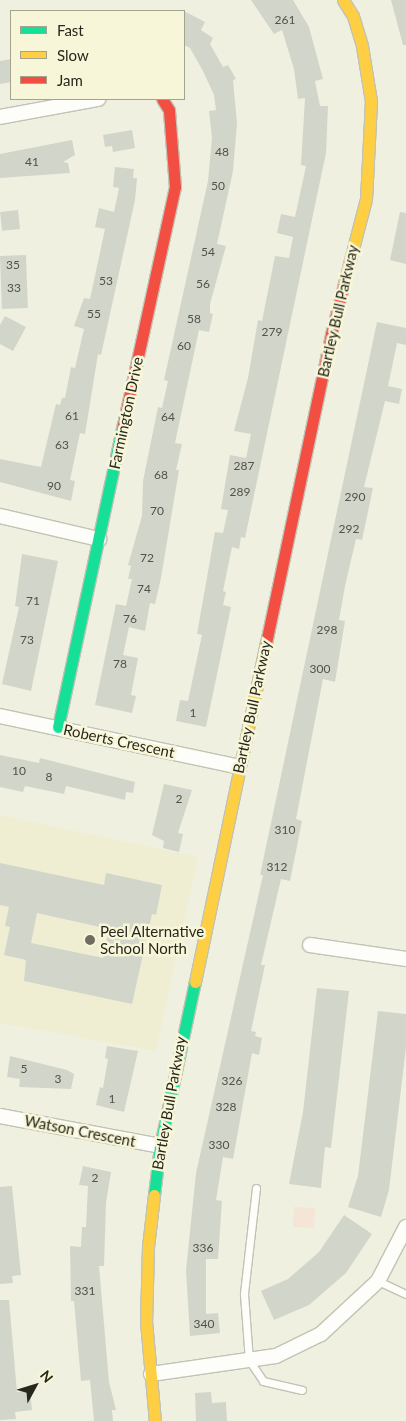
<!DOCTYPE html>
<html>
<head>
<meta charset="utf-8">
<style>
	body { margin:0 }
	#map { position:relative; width:406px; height:1421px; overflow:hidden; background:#f0f0e0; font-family:Lato,sans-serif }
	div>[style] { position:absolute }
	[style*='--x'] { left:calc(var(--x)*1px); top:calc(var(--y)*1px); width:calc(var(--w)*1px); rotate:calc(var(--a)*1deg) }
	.built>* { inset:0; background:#efeed3 }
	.green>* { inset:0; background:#f5e5d6; transform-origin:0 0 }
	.building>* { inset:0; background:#d2d5c9; transform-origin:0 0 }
	.roads { filter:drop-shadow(1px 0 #c2c2b5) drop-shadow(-1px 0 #c2c2b5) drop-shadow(0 1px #c2c2b5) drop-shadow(0 -1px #c2c2b5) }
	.lane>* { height:7px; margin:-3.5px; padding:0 3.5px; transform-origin:3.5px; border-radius:3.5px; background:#fdfdfa }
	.street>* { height:14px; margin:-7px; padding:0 7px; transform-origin:7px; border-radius:7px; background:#fdfdfa }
	.fast>* { height:11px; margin:-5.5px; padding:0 5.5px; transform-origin:5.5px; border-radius:5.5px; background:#16e098 }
	.slow>* { height:11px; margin:-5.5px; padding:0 5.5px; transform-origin:5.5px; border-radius:5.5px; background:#ffcf43 }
	.jam>* { height:11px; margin:-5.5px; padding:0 5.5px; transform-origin:5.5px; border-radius:5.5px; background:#f24e42 }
	.dots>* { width:14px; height:14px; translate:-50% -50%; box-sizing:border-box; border:2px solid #f7f6d9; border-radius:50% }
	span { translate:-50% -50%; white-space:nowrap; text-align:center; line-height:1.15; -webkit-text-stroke:5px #f7f6d9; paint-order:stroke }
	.number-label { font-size:12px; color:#525247 }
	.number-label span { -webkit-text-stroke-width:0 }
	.street-label { font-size:15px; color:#28271c }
	.poi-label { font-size:15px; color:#28271c }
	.left { translate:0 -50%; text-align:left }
	.legend { position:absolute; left:10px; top:10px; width:175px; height:90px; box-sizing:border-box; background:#f7f6d9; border:1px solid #a4a38d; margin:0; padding:6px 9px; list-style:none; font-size:15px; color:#28271c }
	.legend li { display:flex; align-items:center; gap:10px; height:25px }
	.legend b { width:25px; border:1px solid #a4a38d }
	.north { position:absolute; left:10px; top:1361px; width:50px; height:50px; -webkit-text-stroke:4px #f7f6d9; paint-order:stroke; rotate:51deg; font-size:14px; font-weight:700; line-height:20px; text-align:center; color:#28271c }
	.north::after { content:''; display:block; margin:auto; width:18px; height:22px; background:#28271c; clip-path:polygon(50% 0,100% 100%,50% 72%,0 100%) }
</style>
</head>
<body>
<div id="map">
	<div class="built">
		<div style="clip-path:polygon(0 815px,198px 857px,156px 1051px,0 1023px)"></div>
	</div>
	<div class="green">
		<div style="left:294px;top:1207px;width:21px;height:20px;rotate:3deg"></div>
	</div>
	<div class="building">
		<div style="clip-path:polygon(251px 0,293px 0,309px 27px,323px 79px,315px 81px,320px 106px,328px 106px,326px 153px,245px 538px,241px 537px,239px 549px,232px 547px,223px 591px,226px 592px,223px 605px,231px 607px,206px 727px,176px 721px,180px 700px,188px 701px,199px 649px,202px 635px,197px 634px,215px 532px,223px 533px,228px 510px,221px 509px,230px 455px,246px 458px,251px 434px,234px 431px,248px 378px,258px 320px,262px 321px,275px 256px,289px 258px,293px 237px,277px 233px,281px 214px,295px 217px,306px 166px,301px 165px,305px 98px,298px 99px,294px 69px,282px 30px,274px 34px)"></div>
		<div style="clip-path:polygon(391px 0,406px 0,406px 45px,403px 45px)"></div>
		<div style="clip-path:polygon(184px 11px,205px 22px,201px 30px,213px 38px,210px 44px,223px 67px,228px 65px,236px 79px,233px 80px,237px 123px,233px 171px,217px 244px,226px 246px,210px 304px,210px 313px,213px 314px,209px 332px,199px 330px,175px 443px,182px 444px,176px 470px,179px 470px,161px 578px,155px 604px,150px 603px,145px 631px,129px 627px,123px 655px,138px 658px,131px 695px,136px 696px,132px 713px,95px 705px,116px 604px,126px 606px,132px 579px,128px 579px,131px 566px,128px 565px,142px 516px,143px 481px,158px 407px,162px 408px,168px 381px,164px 380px,208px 181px,212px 138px,209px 111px,216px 110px,214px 95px,203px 71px,190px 48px,184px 45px)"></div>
		<div style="clip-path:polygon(11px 59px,11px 82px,0 84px,0 61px)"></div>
		<div style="clip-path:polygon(132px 130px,135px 148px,113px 152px,112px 146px,105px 147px,103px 135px)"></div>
		<div style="clip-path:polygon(72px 140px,75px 155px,63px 162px,68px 163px,70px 173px,0 178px,0 154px)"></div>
		<div style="clip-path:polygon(115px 167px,134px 169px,133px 178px,137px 178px,135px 200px,101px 355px,98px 354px,85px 434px,80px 433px,70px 480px,75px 481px,71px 501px,0 482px,0 459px,41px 467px,56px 404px,60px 405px,62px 398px,65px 398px,71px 367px,75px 368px,84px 329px,74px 326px,84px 298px,90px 299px,105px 229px,95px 227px,99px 208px,114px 212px,119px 188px,113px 187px)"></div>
		<div style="left:18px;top:210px;width:19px;height:18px;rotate:84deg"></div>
		<div style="clip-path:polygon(400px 212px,406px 213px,406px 264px,390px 260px)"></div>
		<div style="left:26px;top:255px;width:53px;height:26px;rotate:88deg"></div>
		<div style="clip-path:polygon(5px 316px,26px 327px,13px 351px,0 344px,0 325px)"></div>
		<div style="clip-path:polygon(377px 322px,406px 328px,406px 345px,397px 343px,388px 386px,402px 389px,399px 404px,385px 401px,364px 487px,373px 488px,362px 540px,356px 539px,345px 586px,339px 620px,345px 621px,335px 682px,323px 679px,296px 819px,302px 821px,290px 881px,281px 879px,261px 965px,265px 965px,251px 1031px,256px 1032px,255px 1036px,262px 1038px,259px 1055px,252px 1053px,233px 1159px,223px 1157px,216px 1200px,222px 1201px,218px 1259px,206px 1259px,206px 1314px,218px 1313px,220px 1333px,190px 1336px,186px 1270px,196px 1173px,263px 875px,260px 875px)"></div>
		<div style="clip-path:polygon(22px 554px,58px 561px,31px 691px,2px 684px,19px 607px,15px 606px)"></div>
		<div style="clip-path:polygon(0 755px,39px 763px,40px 758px,135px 782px,133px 793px,126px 792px,125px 800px,66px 786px,64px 794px,25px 786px,23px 792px,0 787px)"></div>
		<div style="clip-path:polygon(164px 784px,192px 790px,178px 833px,183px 834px,179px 852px,163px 848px,164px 841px,152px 835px)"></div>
		<div style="clip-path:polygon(evenodd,0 863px,104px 885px,106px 873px,162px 885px,156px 915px,152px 914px,132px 1004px,24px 981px,26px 960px,4px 955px,10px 927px,5px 926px,9px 907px,0 905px,0 863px,37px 913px,109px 929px,103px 958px,31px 943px,37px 913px)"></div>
		<div style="clip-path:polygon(317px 988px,349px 991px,331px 1148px,325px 1147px,321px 1188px,289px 1184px,303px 1112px)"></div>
		<div style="clip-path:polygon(378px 1011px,406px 1014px,406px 1047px,389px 1190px,381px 1217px,348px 1207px,358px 1176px)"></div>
		<div style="clip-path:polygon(107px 1046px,138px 1051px,124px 1112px,96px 1105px,100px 1087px,103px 1088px,108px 1059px,105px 1058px)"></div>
		<div style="clip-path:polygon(10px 1056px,67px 1070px,74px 1074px,71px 1089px,19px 1087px,20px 1079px,7px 1077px)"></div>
		<div style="clip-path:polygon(83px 1166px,111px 1172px,106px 1202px,104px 1266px,99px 1266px,109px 1382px,116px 1410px,112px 1410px,113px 1421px,94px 1421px,90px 1380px,81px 1381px,74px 1301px,71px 1301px,70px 1246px,81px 1247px,82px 1227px,86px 1227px,88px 1186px,79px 1185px)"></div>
		<div style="clip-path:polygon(12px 1186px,21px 1275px,12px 1276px,13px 1283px,0 1284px,0 1187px)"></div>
		<div style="clip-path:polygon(344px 1215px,372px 1234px,346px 1273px,309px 1305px,274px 1320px,261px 1291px,288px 1279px,319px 1252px)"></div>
		<div style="clip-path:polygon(0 1300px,9px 1300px,17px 1392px,30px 1391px,32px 1410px,15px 1412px,16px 1419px,0 1420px)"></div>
		<div style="clip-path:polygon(211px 1392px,212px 1403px,226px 1402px,227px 1421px,196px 1421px,195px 1393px)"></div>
	</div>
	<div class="roads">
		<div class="lane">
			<div style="--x:256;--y:1188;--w:107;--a:96.5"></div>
			<div style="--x:244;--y:1294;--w:66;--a:85.7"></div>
			<div style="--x:249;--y:1360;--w:25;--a:56"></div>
			<div style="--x:263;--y:1381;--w:40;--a:13"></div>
			<div style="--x:378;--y:1281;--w:31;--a:25"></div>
		</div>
		<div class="street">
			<div style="--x:0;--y:117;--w:100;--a:-10.4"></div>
			<div style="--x:0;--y:516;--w:102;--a:13.1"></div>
			<div style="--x:0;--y:716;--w:244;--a:12"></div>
			<div style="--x:310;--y:945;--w:97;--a:8.3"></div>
			<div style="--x:0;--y:1116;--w:163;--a:10.6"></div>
			<div style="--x:151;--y:1374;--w:126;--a:-8.2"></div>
			<div style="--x:276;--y:1356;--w:50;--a:-26.1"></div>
			<div style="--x:321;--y:1334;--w:78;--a:-42.9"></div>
			<div style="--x:378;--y:1281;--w:61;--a:-62.6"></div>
		</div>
		<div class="fast">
			<div style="--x:58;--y:727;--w:309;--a:-77.9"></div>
			<div style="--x:154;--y:1195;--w:49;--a:-83"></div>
			<div style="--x:160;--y:1146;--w:168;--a:-78"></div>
		</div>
		<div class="slow">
			<div style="--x:343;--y:0;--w:19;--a:58"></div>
			<div style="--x:353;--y:16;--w:31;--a:73"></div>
			<div style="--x:362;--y:46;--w:56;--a:80.7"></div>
			<div style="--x:371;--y:101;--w:98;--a:92.9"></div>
			<div style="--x:366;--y:199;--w:67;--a:104.7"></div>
			<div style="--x:195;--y:982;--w:346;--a:-78.2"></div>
			<div style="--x:154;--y:1195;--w:52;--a:96.6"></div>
			<div style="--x:148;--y:1247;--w:74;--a:91.5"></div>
			<div style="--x:146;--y:1321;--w:100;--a:84.9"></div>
		</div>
		<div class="jam">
			<div style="--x:123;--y:425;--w:244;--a:-77.7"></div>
			<div style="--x:175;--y:187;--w:77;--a:-94.5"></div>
			<div style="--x:169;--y:110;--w:13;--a:-122"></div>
			<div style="--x:266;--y:643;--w:316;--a:-78.1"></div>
			<div style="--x:331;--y:334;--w:72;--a:-75.6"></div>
		</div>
	</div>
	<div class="dots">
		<div style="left:90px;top:940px;background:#6e6d61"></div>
	</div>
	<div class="number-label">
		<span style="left:285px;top:20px">261</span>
		<span style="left:222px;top:152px">48</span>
		<span style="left:32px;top:162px">41</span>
		<span style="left:218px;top:186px">50</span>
		<span style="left:208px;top:252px">54</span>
		<span style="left:13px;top:265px">35</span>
		<span style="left:106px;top:281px">53</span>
		<span style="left:203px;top:284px">56</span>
		<span style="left:14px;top:288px">33</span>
		<span style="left:94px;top:314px">55</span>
		<span style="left:194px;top:319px">58</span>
		<span style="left:272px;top:332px">279</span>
		<span style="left:184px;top:346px">60</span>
		<span style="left:72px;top:416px">61</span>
		<span style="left:168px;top:417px">64</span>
		<span style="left:62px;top:445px">63</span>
		<span style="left:244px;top:466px">287</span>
		<span style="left:161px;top:475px">68</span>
		<span style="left:54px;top:486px">90</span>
		<span style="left:240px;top:492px">289</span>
		<span style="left:355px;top:497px">290</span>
		<span style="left:157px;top:511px">70</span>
		<span style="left:349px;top:529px">292</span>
		<span style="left:147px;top:558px">72</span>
		<span style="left:144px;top:589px">74</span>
		<span style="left:33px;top:601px">71</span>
		<span style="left:130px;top:619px">76</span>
		<span style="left:327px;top:630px">298</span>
		<span style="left:27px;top:640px">73</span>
		<span style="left:120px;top:664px">78</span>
		<span style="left:320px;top:669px">300</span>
		<span style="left:193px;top:713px">1</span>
		<span style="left:19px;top:771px">10</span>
		<span style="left:49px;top:777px">8</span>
		<span style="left:179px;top:799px">2</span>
		<span style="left:285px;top:830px">310</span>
		<span style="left:277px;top:867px">312</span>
		<span style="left:24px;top:1069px">5</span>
		<span style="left:58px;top:1079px">3</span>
		<span style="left:232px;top:1081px">326</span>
		<span style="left:112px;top:1099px">1</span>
		<span style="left:226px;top:1107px">328</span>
		<span style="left:219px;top:1145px">330</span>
		<span style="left:95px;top:1178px">2</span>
		<span style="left:203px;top:1248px">336</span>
		<span style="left:85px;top:1291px">331</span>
		<span style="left:204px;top:1324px">340</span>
	</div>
	<div class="street-label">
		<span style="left:338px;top:311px;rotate:-77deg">Bartley Bull Parkway</span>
		<span style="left:126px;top:413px;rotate:-78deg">Farmington Drive</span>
		<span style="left:252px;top:707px;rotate:-78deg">Bartley Bull Parkway</span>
		<span style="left:119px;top:741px;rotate:12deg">Roberts Crescent</span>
		<span style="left:169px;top:1103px;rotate:-80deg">Bartley Bull Parkway</span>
		<span style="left:80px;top:1131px;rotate:11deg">Watson Crescent</span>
	</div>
	<div class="poi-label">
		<span class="left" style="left:100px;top:940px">Peel Alternative<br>School North</span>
	</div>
	<ul class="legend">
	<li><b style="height:6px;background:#16e098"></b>Fast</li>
	<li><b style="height:6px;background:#ffcf43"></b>Slow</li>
	<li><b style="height:6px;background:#f24e42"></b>Jam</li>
	</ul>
	<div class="north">N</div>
</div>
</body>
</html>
